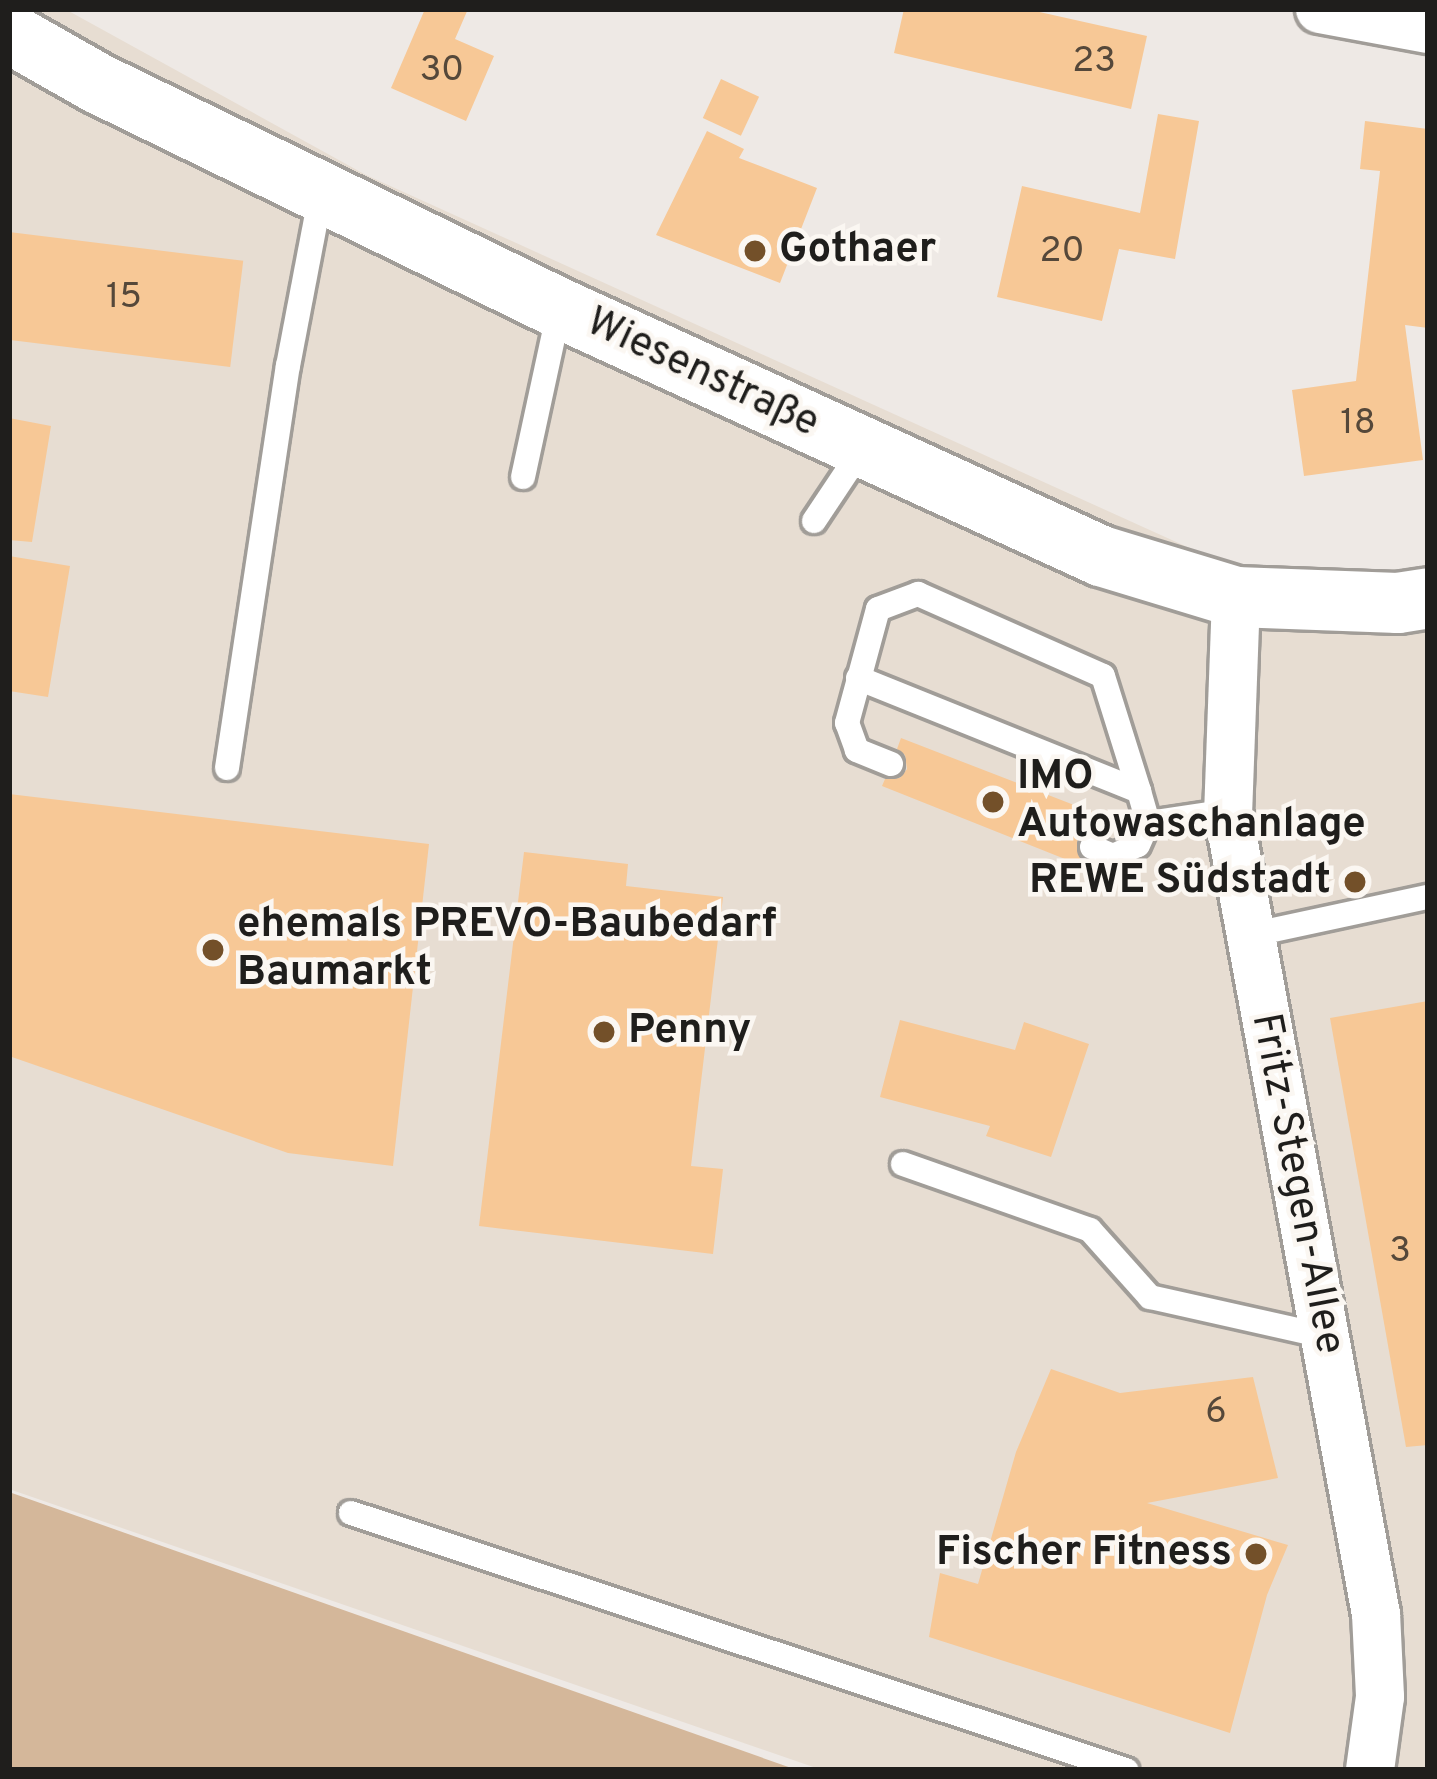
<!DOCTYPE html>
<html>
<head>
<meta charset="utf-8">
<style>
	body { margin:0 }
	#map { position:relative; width:1437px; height:1779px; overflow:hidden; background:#eee9e5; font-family:Overpass,sans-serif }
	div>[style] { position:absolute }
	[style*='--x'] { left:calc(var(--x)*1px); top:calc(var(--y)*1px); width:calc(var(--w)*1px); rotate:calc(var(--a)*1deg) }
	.built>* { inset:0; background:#e7ddd2 }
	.green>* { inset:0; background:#d4b79a }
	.building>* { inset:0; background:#f7c896; transform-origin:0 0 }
	.roads { filter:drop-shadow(3px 0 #a19d98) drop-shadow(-3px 0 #a19d98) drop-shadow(0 3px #a19d98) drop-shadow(0 -3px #a19d98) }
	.service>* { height:24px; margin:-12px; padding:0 12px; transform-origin:12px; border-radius:12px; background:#fff }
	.minor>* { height:48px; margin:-24px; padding:0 24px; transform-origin:24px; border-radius:24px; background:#fff }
	.tertiary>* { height:60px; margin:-30px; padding:0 30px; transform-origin:30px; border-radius:30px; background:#fff }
	.dots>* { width:33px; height:33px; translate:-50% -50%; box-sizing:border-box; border:6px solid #fbf7f2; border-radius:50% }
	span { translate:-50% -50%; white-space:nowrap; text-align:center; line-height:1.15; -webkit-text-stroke:9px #fbf7f2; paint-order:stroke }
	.number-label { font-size:36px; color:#55483a }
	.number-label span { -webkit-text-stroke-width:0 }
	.poi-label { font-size:42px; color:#1f1e1c; font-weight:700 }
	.left { translate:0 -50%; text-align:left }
	.right { translate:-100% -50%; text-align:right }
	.street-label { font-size:42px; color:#1f1e1c }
	.frame { position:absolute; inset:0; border:12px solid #1f1e1c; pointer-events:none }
</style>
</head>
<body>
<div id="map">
	<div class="built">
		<div style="clip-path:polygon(9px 9px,65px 9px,366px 175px,1227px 565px,1380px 573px,1428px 565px,1428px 1770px,822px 1770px,9px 1489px)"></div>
	</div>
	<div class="green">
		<div style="clip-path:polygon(9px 1492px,797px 1770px,9px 1770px)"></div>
	</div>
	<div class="building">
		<div style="clip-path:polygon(425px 9px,468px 9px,455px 39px,494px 56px,466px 121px,391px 88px)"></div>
		<div style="clip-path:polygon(904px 9px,1026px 9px,1147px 36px,1131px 109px,894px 53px)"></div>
		<div style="left:721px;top:79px;width:42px;height:43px;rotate:25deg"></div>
		<div style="clip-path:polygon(1158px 114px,1199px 121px,1175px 259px,1119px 249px,1102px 321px,997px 297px,1022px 186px,1140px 213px)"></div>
		<div style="clip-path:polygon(1365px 121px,1428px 129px,1428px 328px,1405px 325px,1423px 460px,1304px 476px,1292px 390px,1356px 381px,1380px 171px,1360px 169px)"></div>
		<div style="clip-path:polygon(707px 131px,744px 149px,739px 158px,817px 188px,780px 283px,656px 235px)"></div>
		<div style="left:9px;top:232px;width:236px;height:107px;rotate:7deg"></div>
		<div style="clip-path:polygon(9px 418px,51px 426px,32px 542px,9px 540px)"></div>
		<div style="clip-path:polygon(9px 556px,70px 566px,48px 697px,9px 691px)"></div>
		<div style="clip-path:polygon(901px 738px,1105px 817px,1099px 832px,1083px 833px,1077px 842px,1085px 867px,882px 786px,885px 779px,900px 778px,907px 769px,905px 755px,897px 749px)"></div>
		<div style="clip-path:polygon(9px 794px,429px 844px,393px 1166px,288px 1153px,9px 1056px)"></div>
		<div style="clip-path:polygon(524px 852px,628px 864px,626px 886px,723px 897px,691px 1166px,723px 1169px,713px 1254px,479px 1226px)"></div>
		<div style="clip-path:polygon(1428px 1001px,1428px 1445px,1406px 1447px,1330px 1018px)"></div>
		<div style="clip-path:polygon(900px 1020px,1015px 1050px,1024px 1022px,1089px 1044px,1051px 1157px,986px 1136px,990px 1126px,880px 1097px)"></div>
		<div style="clip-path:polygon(1051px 1369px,1120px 1393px,1253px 1377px,1278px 1478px,1147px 1503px,1288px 1545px,1267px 1595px,1230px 1733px,929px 1637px,940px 1573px,978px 1584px,1016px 1452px)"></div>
	</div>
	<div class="roads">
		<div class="service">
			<div style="--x:523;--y:477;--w:170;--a:-77.8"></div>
			<div style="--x:814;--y:521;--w:87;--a:-56.3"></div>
			<div style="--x:858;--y:678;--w:303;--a:21.9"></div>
			<div style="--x:1139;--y:791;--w:33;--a:74"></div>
			<div style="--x:1148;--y:823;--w:81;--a:-8.5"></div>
			<div style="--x:891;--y:764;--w:37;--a:-158"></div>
			<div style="--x:857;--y:750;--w:29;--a:-110"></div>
			<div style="--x:847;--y:723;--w:118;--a:-74.8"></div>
			<div style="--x:878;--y:609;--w:43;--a:-20.6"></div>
			<div style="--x:918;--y:594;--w:202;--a:23.9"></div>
			<div style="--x:1103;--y:676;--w:121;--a:72.6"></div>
			<div style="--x:227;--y:768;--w:407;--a:-81.4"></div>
			<div style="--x:288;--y:366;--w:176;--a:-79.2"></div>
			<div style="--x:1092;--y:847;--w:23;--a:23"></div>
			<div style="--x:1113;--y:856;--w:27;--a:-24"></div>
			<div style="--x:1138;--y:845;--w:24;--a:-66"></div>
			<div style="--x:1250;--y:935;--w:182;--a:-12.1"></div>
			<div style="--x:903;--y:1164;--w:198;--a:19.4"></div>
			<div style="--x:1090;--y:1230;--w:90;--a:48.2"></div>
			<div style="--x:1150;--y:1297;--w:178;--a:12.6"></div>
			<div style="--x:351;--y:1513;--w:817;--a:18.35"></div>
		</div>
		<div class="minor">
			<div style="--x:1320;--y:9;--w:110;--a:10.5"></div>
			<div style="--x:1236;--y:597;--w:214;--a:92.1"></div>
			<div style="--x:1228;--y:811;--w:817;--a:79.56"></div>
			<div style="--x:1376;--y:1614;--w:83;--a:87.2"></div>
			<div style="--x:1380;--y:1697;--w:74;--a:97.8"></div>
		</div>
		<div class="tertiary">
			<div style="--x:9;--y:33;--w:101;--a:29.6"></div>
			<div style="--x:97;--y:83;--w:514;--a:25.97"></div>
			<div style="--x:559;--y:308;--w:596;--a:24.59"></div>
			<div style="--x:1101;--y:556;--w:141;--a:16.9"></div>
			<div style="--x:1236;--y:597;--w:162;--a:2.1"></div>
			<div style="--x:1398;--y:603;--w:30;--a:-9"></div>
		</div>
	</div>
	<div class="dots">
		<div style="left:755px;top:251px;background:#735029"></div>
		<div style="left:993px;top:802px;background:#735029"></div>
		<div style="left:1355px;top:882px;background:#735029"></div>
		<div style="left:213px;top:950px;background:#735029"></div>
		<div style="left:604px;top:1032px;background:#735029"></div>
		<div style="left:1256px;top:1554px;background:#735029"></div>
	</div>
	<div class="number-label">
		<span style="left:1094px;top:63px">23</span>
		<span style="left:442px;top:72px">30</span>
		<span style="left:1062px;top:253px">20</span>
		<span style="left:124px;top:299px">15</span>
		<span style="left:1358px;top:425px">18</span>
		<span style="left:1400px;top:1253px">3</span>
		<span style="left:1216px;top:1414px">6</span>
	</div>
	<div class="poi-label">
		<span class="left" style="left:779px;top:251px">Gothaer</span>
		<span class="left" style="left:1017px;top:802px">IMO<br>Autowaschanlage</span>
		<span class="right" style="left:1331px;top:882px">REWE Südstadt</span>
		<span class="left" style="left:237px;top:950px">ehemals PREVO-Baubedarf<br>Baumarkt</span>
		<span class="left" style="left:628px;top:1032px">Penny</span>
		<span class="right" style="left:1232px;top:1554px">Fischer Fitness</span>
	</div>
	<div class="street-label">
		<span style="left:702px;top:374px;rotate:25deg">Wiesenstraße</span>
		<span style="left:1296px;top:1184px;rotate:79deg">Fritz-Stegen-Allee</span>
	</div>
	<div class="frame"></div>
</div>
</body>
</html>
